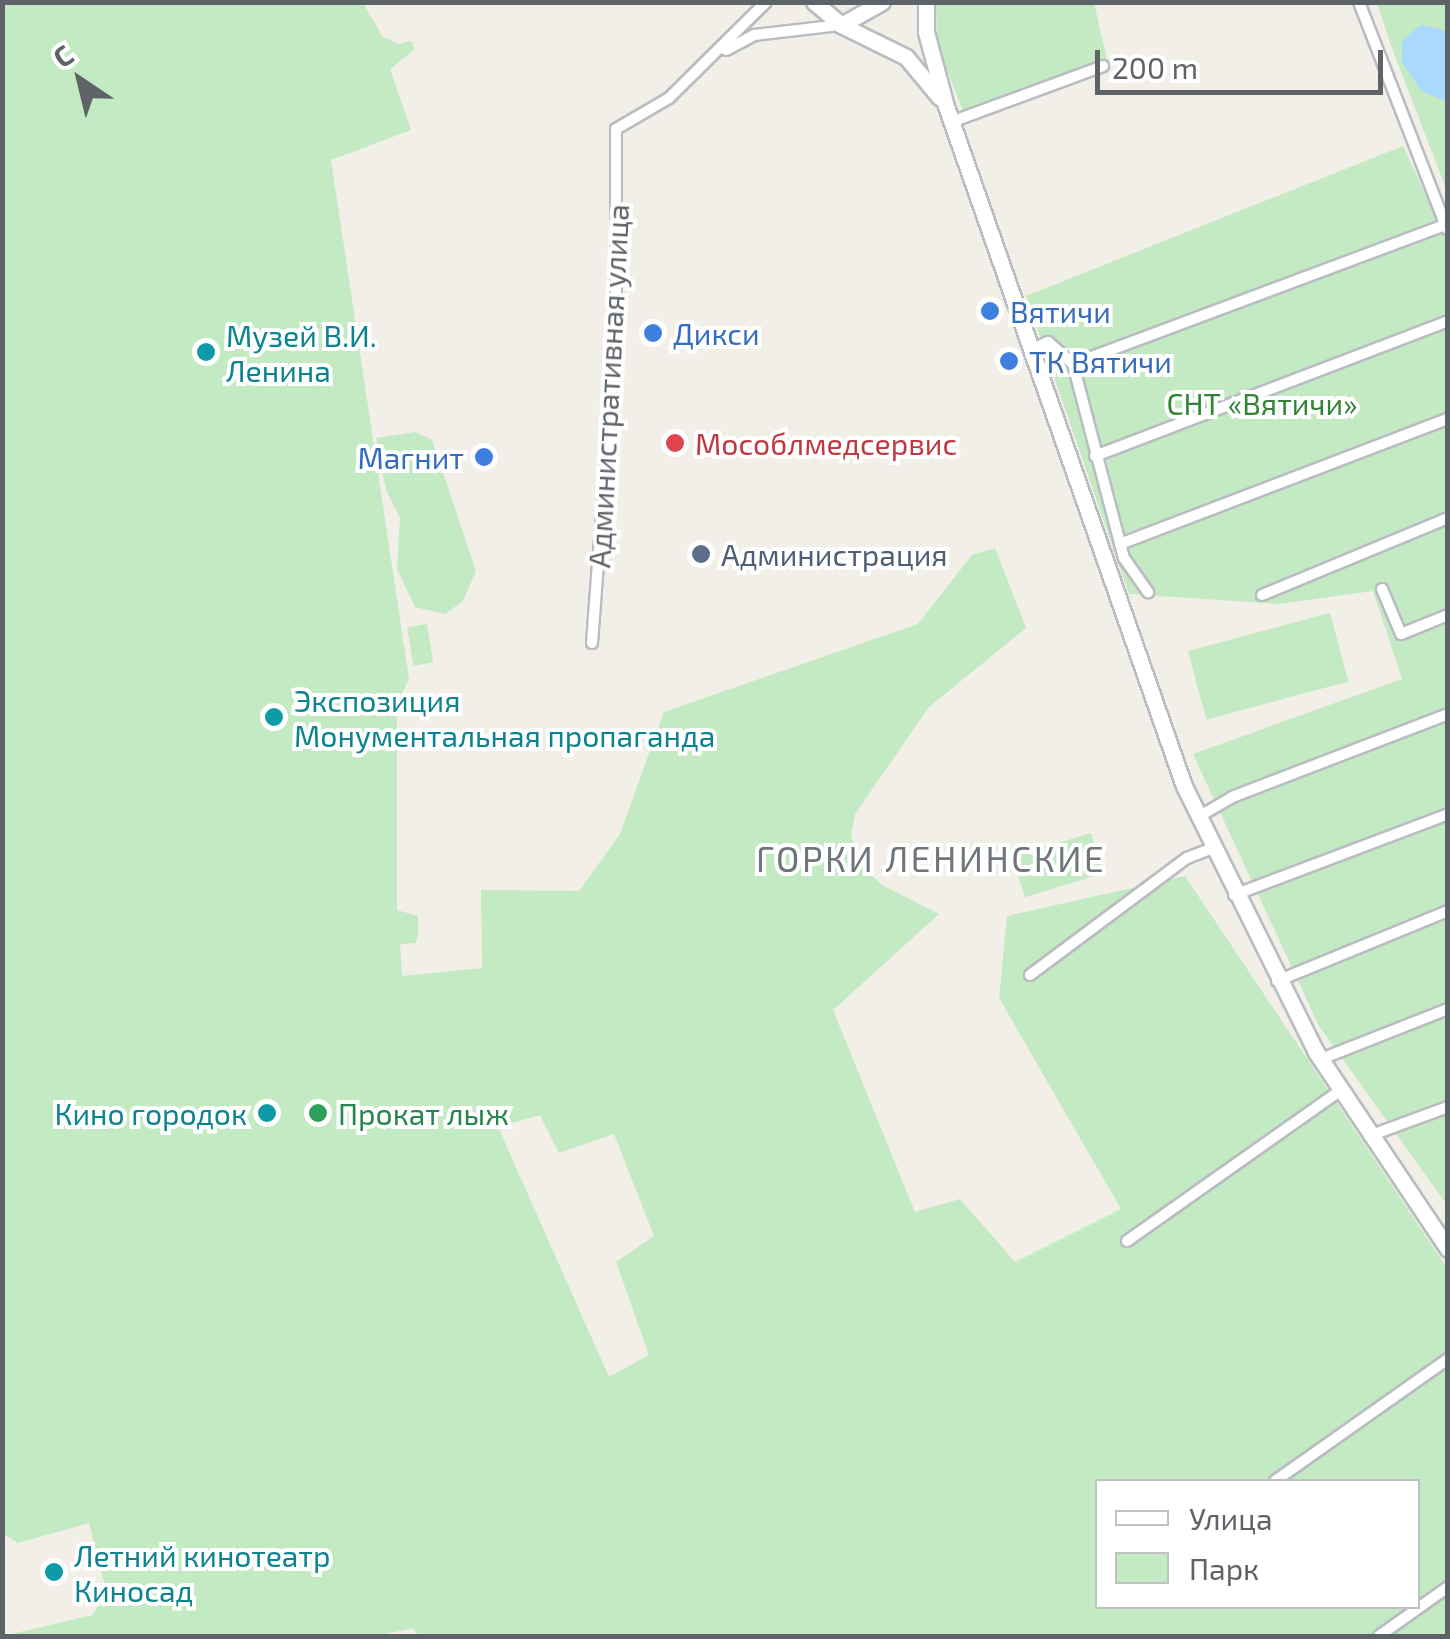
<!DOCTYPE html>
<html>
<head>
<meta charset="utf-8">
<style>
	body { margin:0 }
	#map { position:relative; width:1450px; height:1639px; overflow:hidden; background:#f1efe7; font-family:"Exo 2",sans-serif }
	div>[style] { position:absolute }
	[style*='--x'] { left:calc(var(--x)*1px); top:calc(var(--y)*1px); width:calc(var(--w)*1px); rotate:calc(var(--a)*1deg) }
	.green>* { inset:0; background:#c3eac3; transform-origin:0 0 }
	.water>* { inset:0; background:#aad9ff }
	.roads { filter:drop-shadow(2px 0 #b9bdc1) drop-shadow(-2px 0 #b9bdc1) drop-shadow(0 2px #b9bdc1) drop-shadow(0 -2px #b9bdc1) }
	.street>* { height:10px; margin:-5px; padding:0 5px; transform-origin:5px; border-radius:5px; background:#fff }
	.secondary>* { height:15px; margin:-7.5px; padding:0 7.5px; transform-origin:7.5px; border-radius:7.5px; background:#fff }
	.dots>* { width:28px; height:28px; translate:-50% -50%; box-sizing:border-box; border:5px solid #fff; border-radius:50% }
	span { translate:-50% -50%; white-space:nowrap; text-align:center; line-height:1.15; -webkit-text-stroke:8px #fff; paint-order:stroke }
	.shop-label { font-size:30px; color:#366cbe }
	.left { translate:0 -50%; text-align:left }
	.right { translate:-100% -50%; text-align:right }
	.culture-label { font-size:30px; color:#0d838f }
	.street-label { font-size:30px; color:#5e6368 }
	.park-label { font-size:30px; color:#308534 }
	.health-label { font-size:30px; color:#be3a42 }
	.service-label { font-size:30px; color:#4e5e75 }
	.leisure-label { font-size:30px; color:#27864d }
	.quarter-label { font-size:35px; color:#6f757a; letter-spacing:2.5px }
	.frame { position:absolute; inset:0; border:5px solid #5e6368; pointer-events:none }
	.legend { position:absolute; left:1095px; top:1479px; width:325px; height:130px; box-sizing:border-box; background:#fff; border:2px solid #bfc1c3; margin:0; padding:12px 18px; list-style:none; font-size:30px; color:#5e6368 }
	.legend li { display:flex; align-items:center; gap:20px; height:50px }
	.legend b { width:50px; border:2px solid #bfc1c3 }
	.north { position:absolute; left:30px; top:30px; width:100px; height:100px; -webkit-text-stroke:8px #fff; paint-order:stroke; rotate:325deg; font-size:28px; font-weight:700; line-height:40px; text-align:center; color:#5e6368 }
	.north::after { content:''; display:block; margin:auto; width:35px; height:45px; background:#5e6368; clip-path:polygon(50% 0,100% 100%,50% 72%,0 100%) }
	.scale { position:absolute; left:1095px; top:50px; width:288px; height:45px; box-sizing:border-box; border:5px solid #5e6368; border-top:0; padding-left:12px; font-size:30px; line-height:35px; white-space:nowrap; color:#5e6368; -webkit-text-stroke:8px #fff; paint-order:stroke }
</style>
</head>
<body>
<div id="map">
	<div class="green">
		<div style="clip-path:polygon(evenodd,3px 3px,363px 3px,383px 37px,399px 44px,411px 41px,415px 49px,390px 69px,411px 130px,331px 160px,409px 679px,397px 704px,397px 910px,418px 916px,418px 934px,416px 943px,400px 944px,402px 976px,482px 968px,481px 890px,579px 891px,620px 834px,664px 712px,918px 624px,972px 555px,995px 548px,1026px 628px,929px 707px,855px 814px,851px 835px,859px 863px,882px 885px,939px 914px,833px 1010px,915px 1212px,960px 1199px,1015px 1262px,1121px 1209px,999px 998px,1007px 916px,1185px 876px,1447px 1268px,1447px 1636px,419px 1636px,413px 1628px,377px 1636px,3px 1636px,93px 1615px,106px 1590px,89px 1523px,18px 1543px,3px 1534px,3px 3px,540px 1115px,559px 1153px,614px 1134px,654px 1236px,616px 1262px,649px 1355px,609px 1377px,498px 1127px,540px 1115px,3px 3px,1098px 1482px,1418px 1482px,1418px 1606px,1098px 1606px,1098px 1482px)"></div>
		<div style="clip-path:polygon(936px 3px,1094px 3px,1109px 69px,966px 119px,937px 44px)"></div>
		<div style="clip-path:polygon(1377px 3px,1447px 3px,1447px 191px,1393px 51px)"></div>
		<div style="clip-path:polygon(1403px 146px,1447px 240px,1447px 1205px,1319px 1026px,1193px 754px,1402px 679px,1373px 591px,1278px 604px,1129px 594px,1026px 296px)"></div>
		<div style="clip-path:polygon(415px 432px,432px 440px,476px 571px,463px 601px,445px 614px,415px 607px,397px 569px,400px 518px,386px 490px,376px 438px)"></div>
		<div style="left:1330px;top:613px;width:71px;height:147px;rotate:75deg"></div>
		<div style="left:427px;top:624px;width:39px;height:20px;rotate:81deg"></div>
		<div style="left:1091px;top:833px;width:42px;height:82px;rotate:73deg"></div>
	</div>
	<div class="water">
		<div style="clip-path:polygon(1421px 25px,1447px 31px,1447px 102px,1422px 91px,1402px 63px,1402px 41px)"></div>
	</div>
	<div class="roads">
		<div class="street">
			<div style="--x:1359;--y:2;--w:243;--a:68.8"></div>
			<div style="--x:726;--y:50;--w:32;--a:-28"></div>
			<div style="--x:754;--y:35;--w:88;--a:-6.6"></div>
			<div style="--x:951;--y:122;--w:162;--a:-20.2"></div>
			<div style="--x:1030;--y:350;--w:20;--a:-24"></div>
			<div style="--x:1048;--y:342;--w:33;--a:41"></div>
			<div style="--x:1073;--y:364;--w:201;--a:75.3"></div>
			<div style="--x:1124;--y:558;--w:42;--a:54.8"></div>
			<div style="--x:1073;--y:364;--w:397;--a:-20.5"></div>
			<div style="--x:1095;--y:456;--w:378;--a:-20.9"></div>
			<div style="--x:1120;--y:544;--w:351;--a:-20.9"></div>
			<div style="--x:1382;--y:589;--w:49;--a:67.1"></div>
			<div style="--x:1401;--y:634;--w:51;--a:-22"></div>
			<div style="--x:1262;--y:595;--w:201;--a:-22.5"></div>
			<div style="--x:592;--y:643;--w:321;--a:-85.7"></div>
			<div style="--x:616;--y:323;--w:194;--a:-90"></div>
			<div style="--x:616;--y:129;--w:61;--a:-30.3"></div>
			<div style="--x:669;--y:98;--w:136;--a:-44.7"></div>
			<div style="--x:1198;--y:817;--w:39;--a:-30"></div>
			<div style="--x:1232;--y:797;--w:231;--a:-21"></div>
			<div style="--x:1234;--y:895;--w:229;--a:-20.7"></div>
			<div style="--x:1030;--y:975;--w:196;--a:-36.7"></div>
			<div style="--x:1187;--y:858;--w:26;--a:-21"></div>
			<div style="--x:1277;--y:981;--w:185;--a:-22.3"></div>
			<div style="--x:1321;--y:1059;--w:136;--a:-21.5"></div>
			<div style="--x:1369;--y:1136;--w:84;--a:-20.2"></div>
			<div style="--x:1127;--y:1241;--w:261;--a:-35.2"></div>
			<div style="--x:1275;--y:1481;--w:212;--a:-35.2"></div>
			<div style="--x:1379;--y:1636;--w:85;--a:-35.4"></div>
		</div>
		<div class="secondary">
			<div style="--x:814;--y:2;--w:35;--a:40"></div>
			<div style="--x:841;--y:25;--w:72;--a:26.2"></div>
			<div style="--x:906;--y:57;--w:53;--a:50.3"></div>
			<div style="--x:926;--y:2;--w:30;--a:90"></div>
			<div style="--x:926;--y:32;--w:77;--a:74.9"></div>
			<div style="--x:946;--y:106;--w:720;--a:70.71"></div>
			<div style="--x:1184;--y:786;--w:297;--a:63.6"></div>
			<div style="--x:1316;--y:1052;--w:237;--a:56.2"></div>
			<div style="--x:841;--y:25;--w:47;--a:-29.3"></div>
		</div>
	</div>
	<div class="dots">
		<div style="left:990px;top:311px;background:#3f7fe0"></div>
		<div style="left:653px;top:333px;background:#3f7fe0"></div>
		<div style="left:206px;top:352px;background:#0f9aa8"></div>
		<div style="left:1009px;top:361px;background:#3f7fe0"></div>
		<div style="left:675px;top:443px;background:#e0444e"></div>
		<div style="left:484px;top:457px;background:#3f7fe0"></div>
		<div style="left:701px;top:554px;background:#5c6f8a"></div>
		<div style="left:274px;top:717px;background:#0f9aa8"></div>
		<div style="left:267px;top:1113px;background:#0f9aa8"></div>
		<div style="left:318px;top:1113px;background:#2e9e5b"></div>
		<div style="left:54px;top:1572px;background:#0f9aa8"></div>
	</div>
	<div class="shop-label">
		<span class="left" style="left:1010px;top:311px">Вятичи</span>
		<span class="left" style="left:673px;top:333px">Дикси</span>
		<span class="left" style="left:1029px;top:361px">ТК Вятичи</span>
		<span class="right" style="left:464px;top:457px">Магнит</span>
	</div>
	<div class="culture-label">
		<span class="left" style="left:226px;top:352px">Музей В.И.<br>Ленина</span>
		<span class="left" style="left:294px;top:717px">Экспозиция<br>Монументальная пропаганда</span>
		<span class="right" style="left:247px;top:1113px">Кино городок</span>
		<span class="left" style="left:74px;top:1572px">Летний кинотеатр<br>Киносад</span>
	</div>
	<div class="street-label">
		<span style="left:608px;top:386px;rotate:-87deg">Административная улица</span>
	</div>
	<div class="park-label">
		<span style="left:1262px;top:403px">СНТ «Вятичи»</span>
	</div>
	<div class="health-label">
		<span class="left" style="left:695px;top:443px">Мособлмедсервис</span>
	</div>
	<div class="service-label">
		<span class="left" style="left:721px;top:554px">Администрация</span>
	</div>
	<div class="leisure-label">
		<span class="left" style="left:338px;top:1113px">Прокат лыж</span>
	</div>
	<div class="quarter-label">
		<span style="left:931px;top:858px">ГОРКИ ЛЕНИНСКИЕ</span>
	</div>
	<div class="frame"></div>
	<ul class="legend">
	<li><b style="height:12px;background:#fff"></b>Улица</li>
	<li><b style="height:28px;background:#c3eac3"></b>Парк</li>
	</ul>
	<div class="north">С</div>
	<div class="scale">200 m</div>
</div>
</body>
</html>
